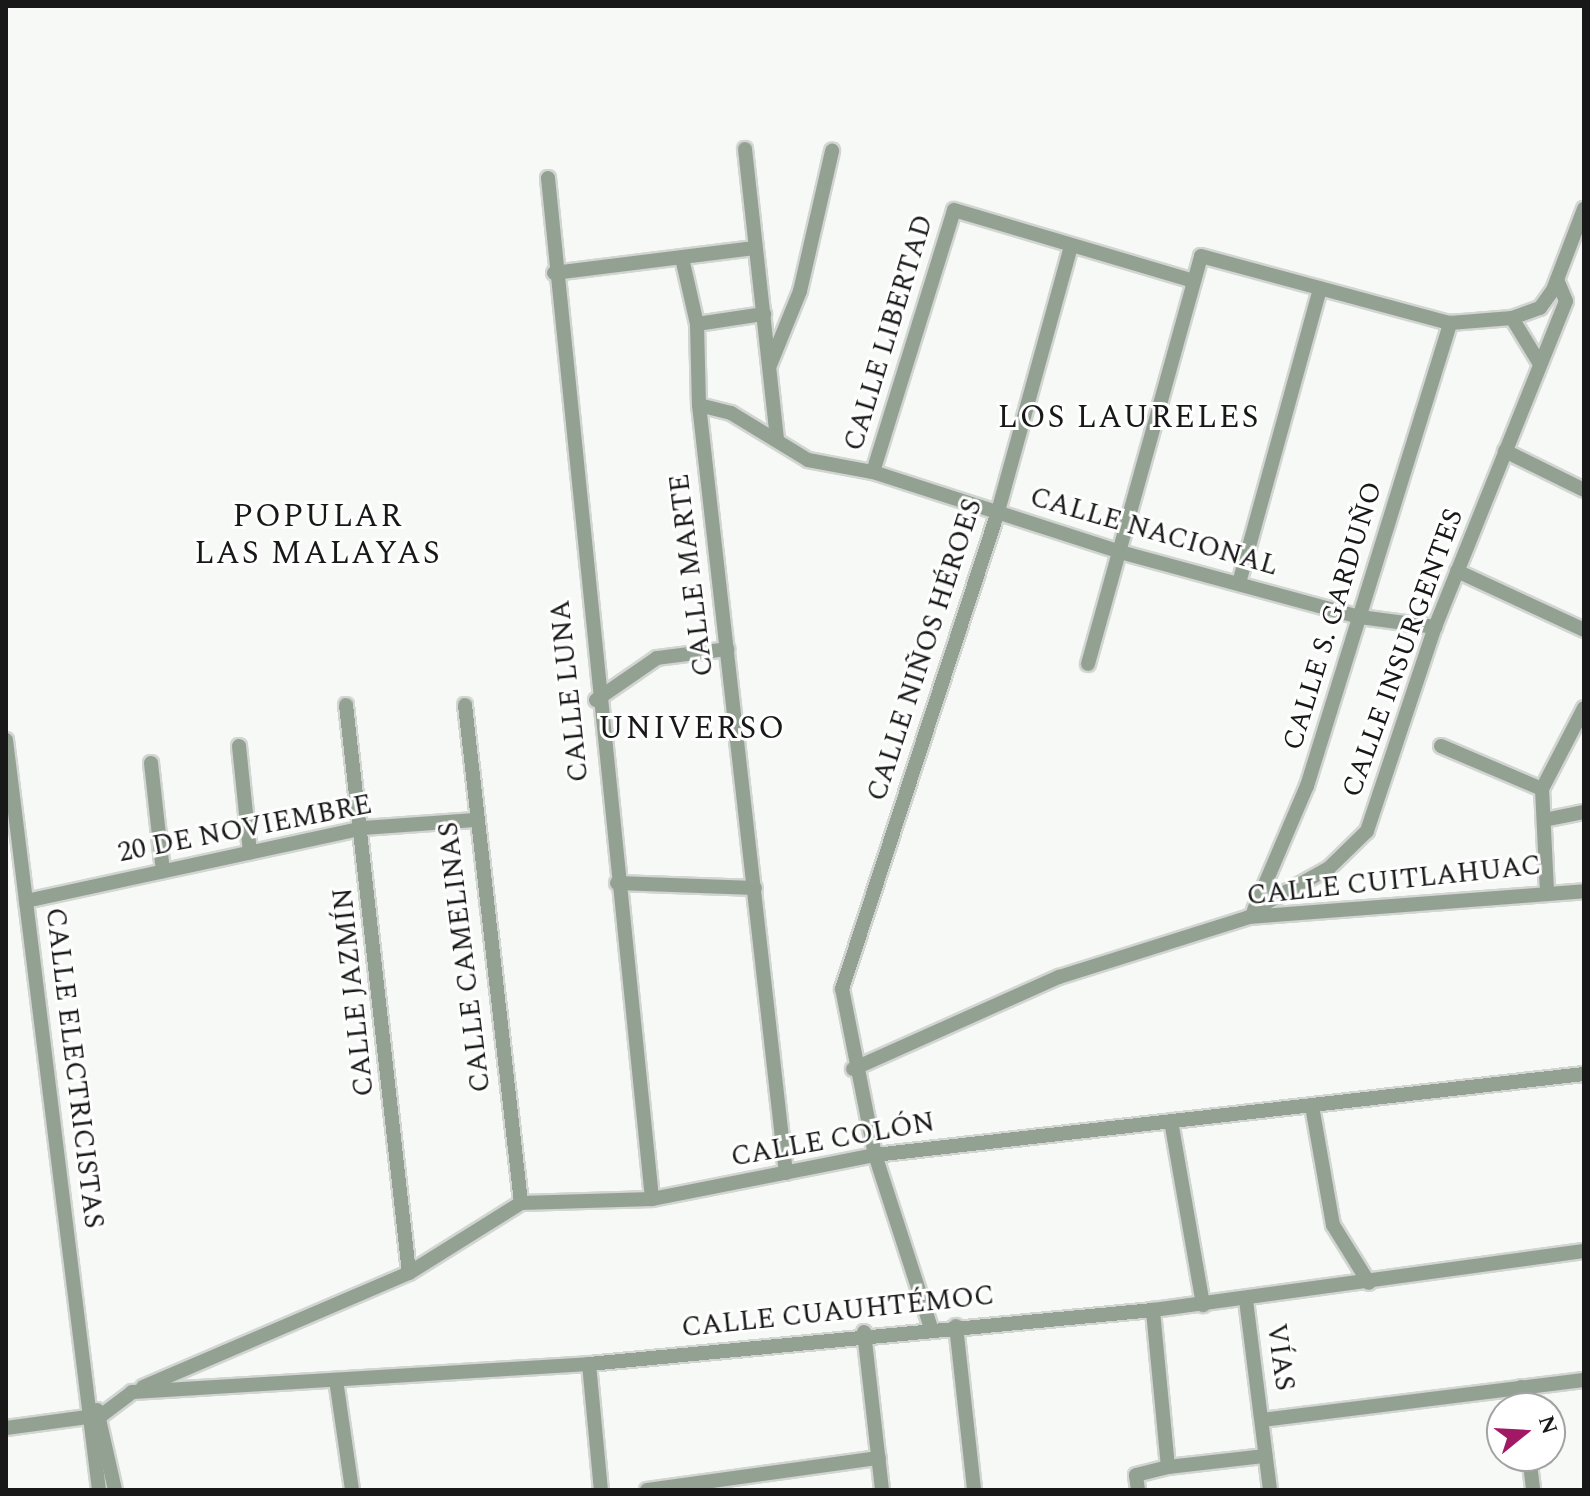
<!DOCTYPE html>
<html>
<head>
<meta charset="utf-8">
<style>
	body { margin:0 }
	#map { position:relative; width:1590px; height:1496px; overflow:hidden; background:#f6f9f6; font-family:Spectral,serif }
	div>[style] { position:absolute }
	[style*='--x'] { left:calc(var(--x)*1px); top:calc(var(--y)*1px); width:calc(var(--w)*1px); rotate:calc(var(--a)*1deg) }
	.roads { filter:drop-shadow(2px 0 #d2d5d2) drop-shadow(-2px 0 #d2d5d2) drop-shadow(0 2px #d2d5d2) drop-shadow(0 -2px #d2d5d2) }
	.street>* { height:14px; margin:-7px; padding:0 7px; transform-origin:7px; border-radius:7px; background:#93a192 }
	span { translate:-50% -50%; white-space:nowrap; text-align:center; line-height:1.15; -webkit-text-stroke:6px #fff; paint-order:stroke }
	.street-label { font-size:28px; color:#171817 }
	.quarter-label { font-size:32px; color:#171817; letter-spacing:2px }
	.frame { position:absolute; inset:0; border:8px solid #171817; pointer-events:none }
	.north { position:absolute; left:1486px; top:1392px; width:80px; height:80px; box-sizing:border-box; background:#fff; border:2px solid #a2a3a2; border-radius:50%; rotate:72deg; font-size:22px; font-weight:700; line-height:32px; text-align:center; color:#171817 }
	.north::after { content:''; display:block; margin:auto; width:28px; height:36px; background:#a11964; clip-path:polygon(50% 0,100% 100%,50% 72%,0 100%) }
</style>
</head>
<body>
<div id="map">
	<div class="roads">
		<div class="street">
			<div style="--x:745;--y:149;--w:291;--a:83.7"></div>
			<div style="--x:548;--y:178;--w:1026;--a:84.18"></div>
			<div style="--x:682;--y:258;--w:68;--a:77.2"></div>
			<div style="--x:697;--y:324;--w:81;--a:88.6"></div>
			<div style="--x:699;--y:405;--w:773;--a:83.54"></div>
			<div style="--x:554;--y:273;--w:202;--a:-7.1"></div>
			<div style="--x:1512;--y:318;--w:30;--a:-20"></div>
			<div style="--x:1540;--y:308;--w:22;--a:-54"></div>
			<div style="--x:1553;--y:290;--w:87;--a:-69.1"></div>
			<div style="--x:697;--y:324;--w:68;--a:-8.5"></div>
			<div style="--x:770;--y:365;--w:80;--a:-67.9"></div>
			<div style="--x:800;--y:291;--w:144;--a:-77.1"></div>
			<div style="--x:699;--y:405;--w:33;--a:14"></div>
			<div style="--x:731;--y:413;--w:90;--a:31.4"></div>
			<div style="--x:808;--y:460;--w:66;--a:10.5"></div>
			<div style="--x:873;--y:472;--w:260;--a:17.9"></div>
			<div style="--x:1120;--y:552;--w:249;--a:15.2"></div>
			<div style="--x:1360;--y:617;--w:76;--a:7.6"></div>
			<div style="--x:1505;--y:451;--w:88;--a:26.3"></div>
			<div style="--x:873;--y:472;--w:274;--a:-72.8"></div>
			<div style="--x:954;--y:210;--w:249;--a:16.5"></div>
			<div style="--x:1457;--y:571;--w:140;--a:24.9"></div>
			<div style="--x:1239;--y:583;--w:305;--a:-74.6"></div>
			<div style="--x:1088;--y:664;--w:423;--a:-74.5"></div>
			<div style="--x:1201;--y:256;--w:258;--a:15.1"></div>
			<div style="--x:1450;--y:323;--w:62;--a:-4.6"></div>
			<div style="--x:1512;--y:318;--w:54;--a:58.7"></div>
			<div style="--x:596;--y:700;--w:74;--a:-34.5"></div>
			<div style="--x:657;--y:658;--w:71;--a:-7.3"></div>
			<div style="--x:346;--y:705;--w:571;--a:83.67"></div>
			<div style="--x:465;--y:705;--w:501;--a:83.58"></div>
			<div style="--x:6;--y:740;--w:756;--a:82.93"></div>
			<div style="--x:239;--y:746;--w:107;--a:84.1"></div>
			<div style="--x:1441;--y:746;--w:110;--a:23.1"></div>
			<div style="--x:151;--y:763;--w:109;--a:83.7"></div>
			<div style="--x:1544;--y:820;--w:41;--a:-11.3"></div>
			<div style="--x:617;--y:883;--w:138;--a:2.1"></div>
			<div style="--x:1547;--y:891;--w:102;--a:-92.8"></div>
			<div style="--x:1542;--y:789;--w:91;--a:-62.6"></div>
			<div style="--x:26;--y:901;--w:345;--a:-12.2"></div>
			<div style="--x:363;--y:828;--w:112;--a:-4.1"></div>
			<div style="--x:1255;--y:909;--w:85;--a:-29"></div>
			<div style="--x:1329;--y:868;--w:53;--a:-44.2"></div>
			<div style="--x:1367;--y:831;--w:215;--a:-71.6"></div>
			<div style="--x:1435;--y:627;--w:351;--a:-68.1"></div>
			<div style="--x:1566;--y:301;--w:23;--a:-113"></div>
			<div style="--x:1254;--y:910;--w:135;--a:-66.9"></div>
			<div style="--x:1307;--y:786;--w:485;--a:-72.8"></div>
			<div style="--x:853;--y:1069;--w:226;--a:-24.1"></div>
			<div style="--x:1059;--y:977;--w:199;--a:-17.5"></div>
			<div style="--x:1249;--y:917;--w:336;--a:-4.4"></div>
			<div style="--x:1312;--y:1106;--w:121;--a:80"></div>
			<div style="--x:1333;--y:1225;--w:68;--a:58.2"></div>
			<div style="--x:1171;--y:1121;--w:187;--a:80.1"></div>
			<div style="--x:1246;--y:1300;--w:192;--a:82.8"></div>
			<div style="--x:956;--y:1326;--w:165;--a:83.7"></div>
			<div style="--x:931;--y:1328;--w:182;--a:-107.9"></div>
			<div style="--x:875;--y:1155;--w:169;--a:-101.2"></div>
			<div style="--x:842;--y:989;--w:499;--a:-71.9"></div>
			<div style="--x:997;--y:515;--w:278;--a:-74.6"></div>
			<div style="--x:864;--y:1332;--w:159;--a:83.5"></div>
			<div style="--x:589;--y:1364;--w:127;--a:84.6"></div>
			<div style="--x:336;--y:1380;--w:111;--a:81.7"></div>
			<div style="--x:143;--y:1387;--w:289;--a:-23.2"></div>
			<div style="--x:409;--y:1273;--w:132;--a:-32"></div>
			<div style="--x:521;--y:1203;--w:131;--a:-1.7"></div>
			<div style="--x:652;--y:1199;--w:227;--a:-11.2"></div>
			<div style="--x:875;--y:1155;--w:714;--a:-6.52"></div>
			<div style="--x:1521;--y:1387;--w:21;--a:82"></div>
			<div style="--x:97;--y:1410;--w:82;--a:77.3"></div>
			<div style="--x:1262;--y:1420;--w:324;--a:-7.1"></div>
			<div style="--x:6;--y:1428;--w:97;--a:-7.7"></div>
			<div style="--x:102;--y:1415;--w:38;--a:-37"></div>
			<div style="--x:132;--y:1392;--w:458;--a:-3.5"></div>
			<div style="--x:589;--y:1364;--w:567;--a:-5.47"></div>
			<div style="--x:1153;--y:1310;--w:435;--a:-7.8"></div>
			<div style="--x:1529;--y:1456;--w:34;--a:83"></div>
			<div style="--x:1168;--y:1467;--w:98;--a:-6.5"></div>
			<div style="--x:647;--y:1490;--w:234;--a:-7.9"></div>
			<div style="--x:1138;--y:1490;--w:15;--a:-98"></div>
			<div style="--x:1136;--y:1475;--w:33;--a:-14"></div>
			<div style="--x:1168;--y:1467;--w:158;--a:-95.5"></div>
		</div>
	</div>
	<div class="street-label">
		<span style="left:889px;top:333px;rotate:-73deg">CALLE LIBERTAD</span>
		<span style="left:1154px;top:532px;rotate:16deg">CALLE NACIONAL</span>
		<span style="left:692px;top:575px;rotate:-97deg">CALLE MARTE</span>
		<span style="left:1333px;top:616px;rotate:-73deg">CALLE S. GARDUÑO</span>
		<span style="left:925px;top:650px;rotate:-72deg">CALLE NIÑOS HÉROES</span>
		<span style="left:1403px;top:653px;rotate:-70deg">CALLE INSURGENTES</span>
		<span style="left:570px;top:691px;rotate:-96deg">CALLE LUNA</span>
		<span style="left:245px;top:829px;rotate:-11deg">20 DE NOVIEMBRE</span>
		<span style="left:1394px;top:881px;rotate:-6deg">CALLE CUITLAHUAC</span>
		<span style="left:465px;top:957px;rotate:-97deg">CALLE CAMELINAS</span>
		<span style="left:354px;top:992px;rotate:-96deg">CALLE JAZMÍN</span>
		<span style="left:74px;top:1068px;rotate:83deg">CALLE ELECTRICISTAS</span>
		<span style="left:833px;top:1140px;rotate:-10deg">CALLE COLÓN</span>
		<span style="left:838px;top:1312px;rotate:-6deg">CALLE CUAUHTÉMOC</span>
		<span style="left:1280px;top:1357px;rotate:82deg">VÍAS</span>
	</div>
	<div class="quarter-label">
		<span style="left:1129px;top:418px">LOS LAURELES</span>
		<span style="left:318px;top:536px">POPULAR<br>LAS MALAYAS</span>
		<span style="left:692px;top:729px">UNIVERSO</span>
	</div>
	<div class="frame"></div>
	<div class="north">N</div>
</div>
</body>
</html>
